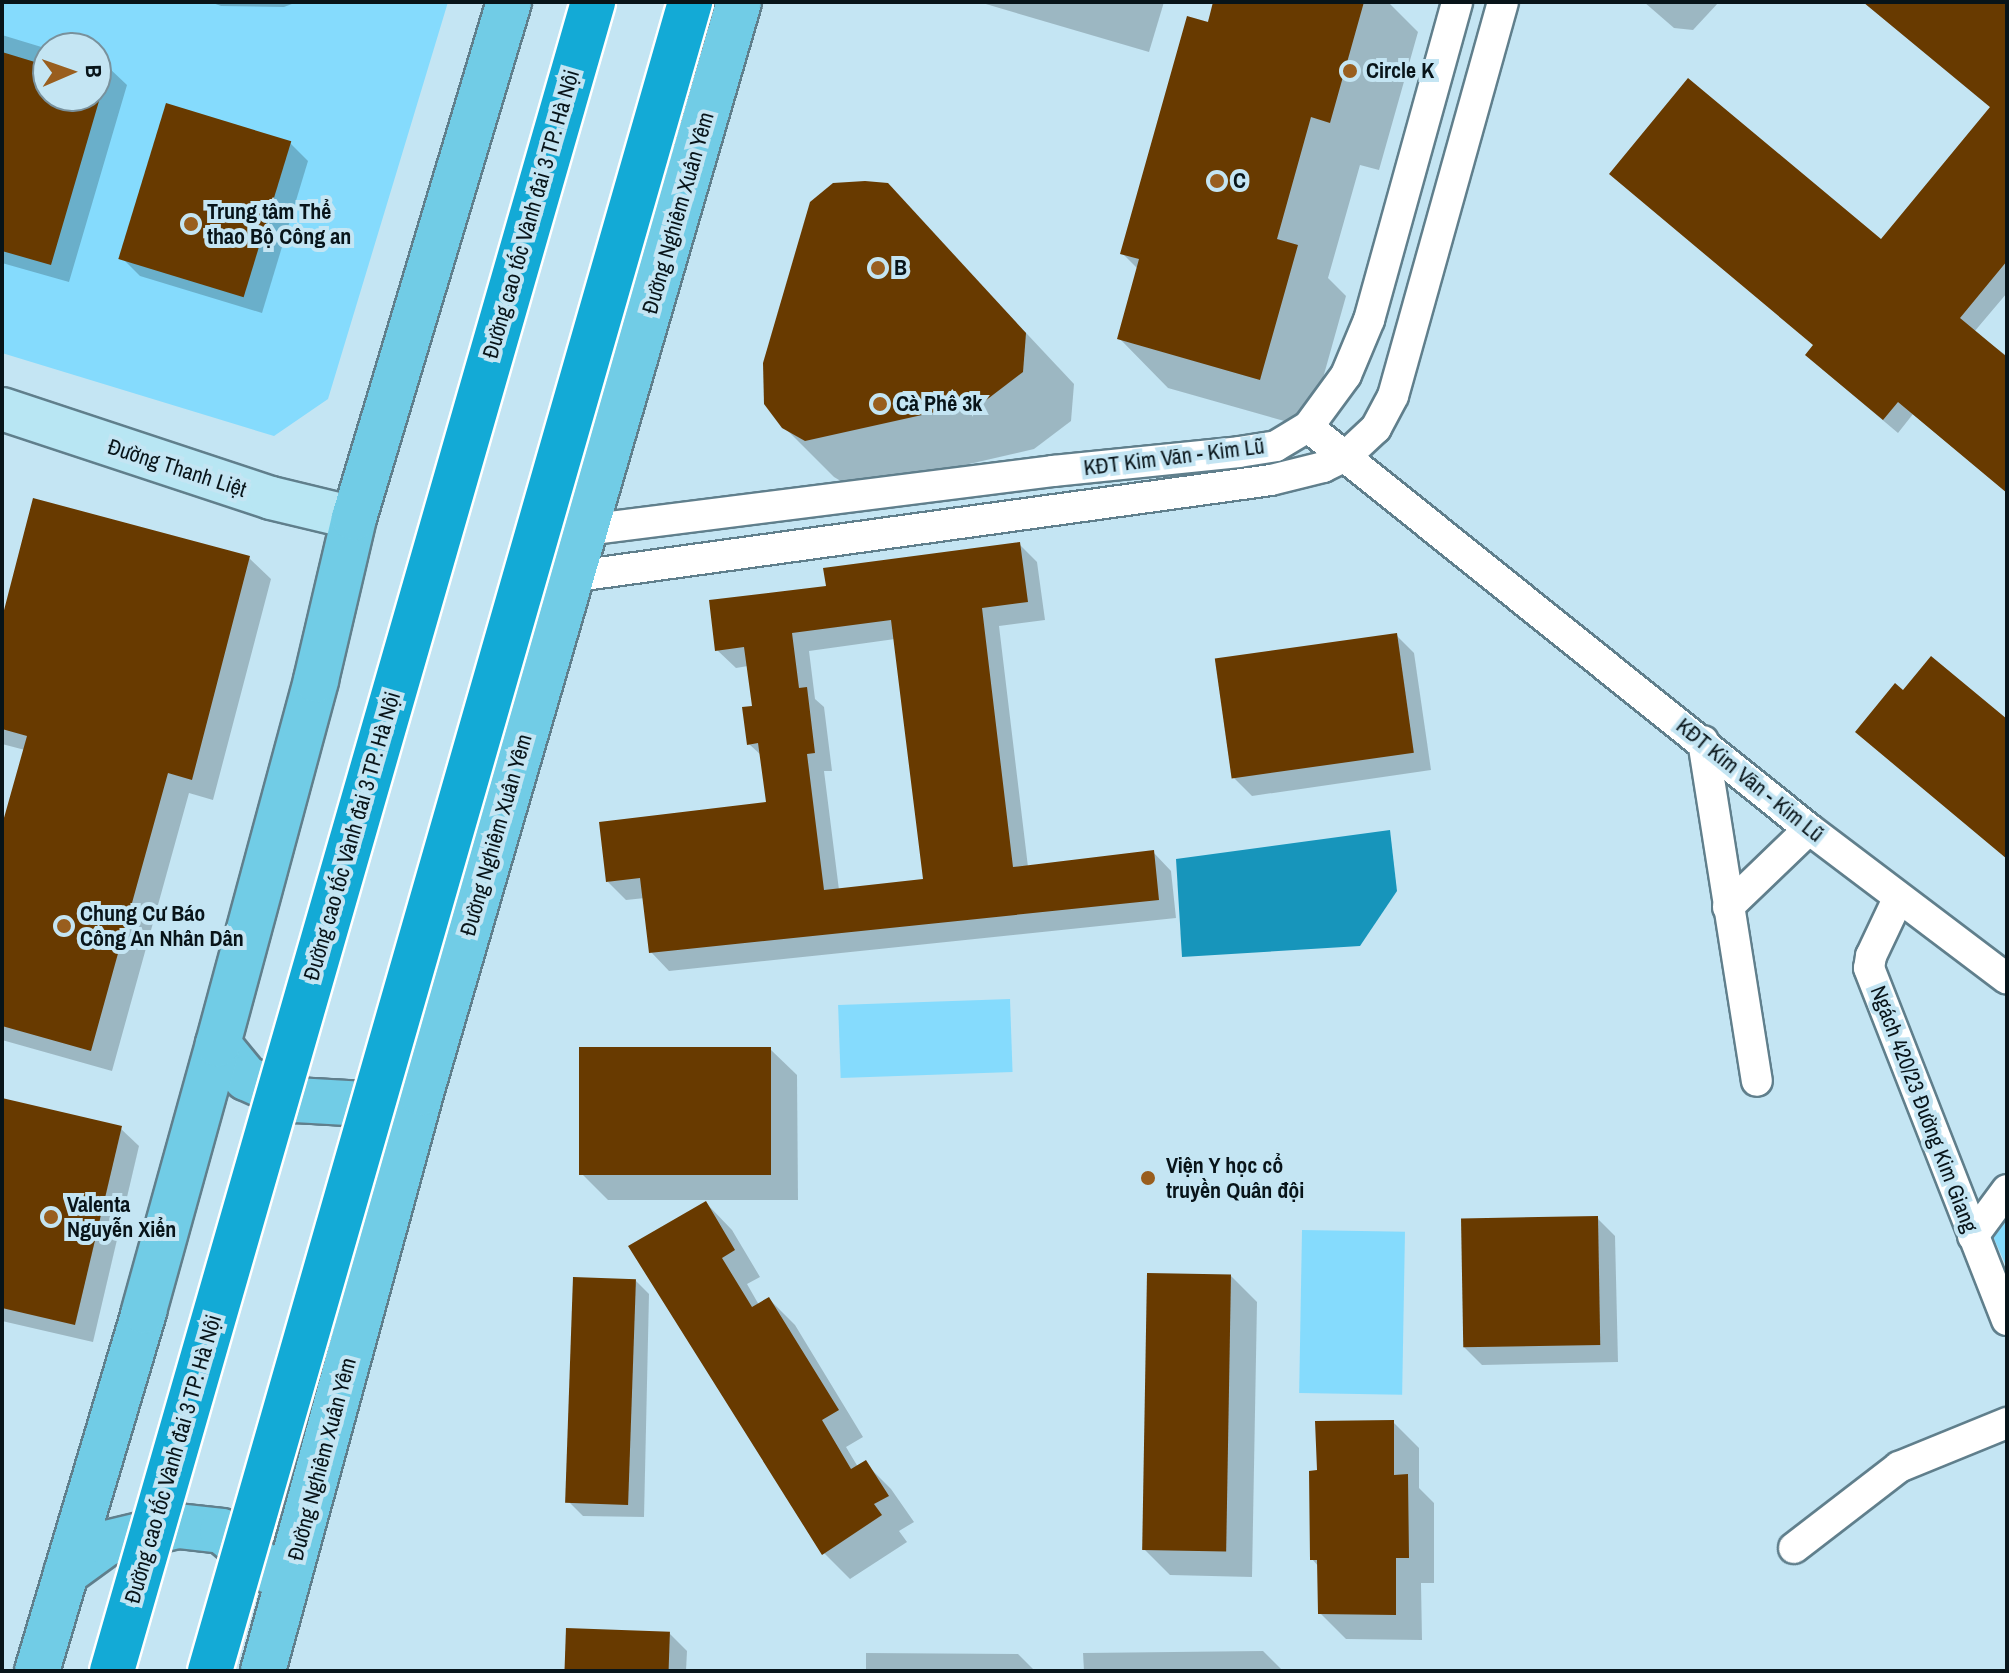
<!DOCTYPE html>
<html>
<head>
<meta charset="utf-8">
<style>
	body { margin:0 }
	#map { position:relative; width:2009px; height:1673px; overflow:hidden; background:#c4e5f3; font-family:"Archivo Narrow",sans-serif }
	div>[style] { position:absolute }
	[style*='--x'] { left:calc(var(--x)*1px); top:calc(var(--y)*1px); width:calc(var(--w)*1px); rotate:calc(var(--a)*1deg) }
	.green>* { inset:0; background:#85dbfd; transform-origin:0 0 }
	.water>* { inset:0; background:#1795bb }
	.shadow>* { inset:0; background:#0003 }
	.building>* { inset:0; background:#683a00; transform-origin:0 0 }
	.roads { filter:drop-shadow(2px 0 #607f8c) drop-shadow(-2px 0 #607f8c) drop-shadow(0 2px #607f8c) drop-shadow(0 -2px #607f8c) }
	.street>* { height:30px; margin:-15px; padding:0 15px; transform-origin:15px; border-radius:15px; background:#fff }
	.secondary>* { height:42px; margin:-21px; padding:0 21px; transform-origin:21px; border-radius:21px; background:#b8e6f3 }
	.primary>* { height:44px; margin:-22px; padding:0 22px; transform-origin:22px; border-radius:22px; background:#71cce6 }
	.bridges { filter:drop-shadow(2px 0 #fff) drop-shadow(-2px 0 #fff) drop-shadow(0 2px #fff) drop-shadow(0 -2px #fff) }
	.highway-bridge>* { height:44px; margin:-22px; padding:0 22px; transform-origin:22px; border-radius:22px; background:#13aad6 }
	.dots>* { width:22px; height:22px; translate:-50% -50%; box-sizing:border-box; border:4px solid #c4e5f3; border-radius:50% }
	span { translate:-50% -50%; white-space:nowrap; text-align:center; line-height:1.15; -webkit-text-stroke:8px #c4e5f3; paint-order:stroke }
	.poi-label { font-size:22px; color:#081419; font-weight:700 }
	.left { translate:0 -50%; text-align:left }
	.street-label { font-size:22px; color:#081419 }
	.frame { position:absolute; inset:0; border:4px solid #081419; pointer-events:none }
	.north { position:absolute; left:32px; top:32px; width:80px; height:80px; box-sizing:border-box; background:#c4e5f3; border:2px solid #79919c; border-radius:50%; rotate:88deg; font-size:22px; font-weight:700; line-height:32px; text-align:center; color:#081419 }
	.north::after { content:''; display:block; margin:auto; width:28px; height:36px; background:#995e1e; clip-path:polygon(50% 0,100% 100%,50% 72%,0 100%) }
</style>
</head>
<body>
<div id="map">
	<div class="green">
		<div style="clip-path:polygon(evenodd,2px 2px,448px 2px,328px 399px,274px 436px,2px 353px,2px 2px,48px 48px,96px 48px,96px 96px,48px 96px,48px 48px)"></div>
		<div style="left:1010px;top:999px;width:73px;height:172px;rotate:88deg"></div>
		<div style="clip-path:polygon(2007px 1214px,2007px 1268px,1992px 1234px)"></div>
		<div style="left:1302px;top:1230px;width:103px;height:163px;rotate:1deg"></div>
	</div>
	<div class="water">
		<div style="clip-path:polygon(1390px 830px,1397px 891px,1360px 946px,1182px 957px,1176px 859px)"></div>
	</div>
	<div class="shadow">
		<div style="clip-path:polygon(210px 2px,297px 2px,284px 7px,221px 6px)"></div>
		<div style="clip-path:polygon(979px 2px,1164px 2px,1149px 52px)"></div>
		<div style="clip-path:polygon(1215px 2px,1388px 2px,1418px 32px,1379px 170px,1360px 165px,1328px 278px,1346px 296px,1309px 428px,1168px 388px,1119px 338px,1138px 269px,1122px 253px)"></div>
		<div style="clip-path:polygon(1644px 2px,1719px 2px,1693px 30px,1674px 28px)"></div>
		<div style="clip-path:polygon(1863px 2px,2007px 2px,2007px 293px,1974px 332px,2007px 356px,2007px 493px,1913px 414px,1898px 433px,1822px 369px,1881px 242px,1991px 108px)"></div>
		<div style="clip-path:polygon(2px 35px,48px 49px,48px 96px,96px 96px,96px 63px,108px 67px,127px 85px,69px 282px,2px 263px)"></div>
		<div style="clip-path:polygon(290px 143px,308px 161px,262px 313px,140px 276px,122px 258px)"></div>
		<div style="clip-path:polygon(887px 185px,1074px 384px,1071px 421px,1034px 449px,856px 490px,834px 477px,784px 427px)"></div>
		<div style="clip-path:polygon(evenodd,1019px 544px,1037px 562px,1045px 620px,999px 626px,1028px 867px,1153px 852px,1171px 871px,1176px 918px,669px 971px,651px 952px,645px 898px,626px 900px,608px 882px,768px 804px,762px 756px,749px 744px,754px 708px,748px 666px,736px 668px,717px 650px,828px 587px,1019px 544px,895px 639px,925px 881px,839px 890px,824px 771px,832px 771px,824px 707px,815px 699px,809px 651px,895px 639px)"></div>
		<div style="clip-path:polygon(249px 558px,271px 579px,213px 800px,189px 793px,112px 1071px,2px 1040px,2px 833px,25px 750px,2px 744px,2px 626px)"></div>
		<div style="clip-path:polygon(1396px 635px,1414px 653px,1431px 770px,1252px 796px,1234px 778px)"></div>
		<div style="clip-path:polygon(770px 1049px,797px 1075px,798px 1200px,608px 1200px,582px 1174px)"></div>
		<div style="clip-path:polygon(2px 1100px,120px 1128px,139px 1146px,93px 1342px,2px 1321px)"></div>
		<div style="clip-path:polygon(706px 1203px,732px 1230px,760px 1277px,747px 1284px,759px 1305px,769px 1299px,795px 1325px,863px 1437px,846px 1447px,858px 1467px,865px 1463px,891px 1489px,914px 1522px,899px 1531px,907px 1542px,850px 1579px,824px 1553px,631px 1246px)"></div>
		<div style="clip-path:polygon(1597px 1218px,1615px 1236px,1618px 1362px,1482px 1365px,1464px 1347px)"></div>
		<div style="clip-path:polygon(1231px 1276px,1257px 1302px,1252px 1577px,1170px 1575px,1144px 1549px)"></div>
		<div style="clip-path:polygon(636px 1281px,649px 1294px,644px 1517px,583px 1516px,569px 1502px)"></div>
		<div style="clip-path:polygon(1393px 1422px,1419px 1448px,1419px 1488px,1434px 1503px,1434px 1583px,1421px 1583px,1422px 1640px,1346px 1639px,1320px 1613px,1319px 1567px,1312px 1559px,1319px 1472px)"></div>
		<div style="clip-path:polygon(669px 1633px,687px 1651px,686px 1671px,566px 1671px)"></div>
		<div style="clip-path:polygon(1263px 1651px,1283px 1671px,1084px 1671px,1083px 1653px)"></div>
		<div style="clip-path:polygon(866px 1653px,1018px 1654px,1035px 1671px,866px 1671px)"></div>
	</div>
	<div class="building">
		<div style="clip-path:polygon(1213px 2px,1364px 2px,1330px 123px,1311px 117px,1277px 239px,1298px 245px,1260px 380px,1117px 339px,1139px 259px,1120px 254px,1187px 16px,1208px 22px)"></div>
		<div style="clip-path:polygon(1863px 2px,2007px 2px,2007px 261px,1960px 318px,2007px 357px,2007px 493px,1898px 402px,1883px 420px,1805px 355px,1813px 345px,1609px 174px,1688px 78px,1881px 239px,1990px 107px)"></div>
		<div style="clip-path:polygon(2px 52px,48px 66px,48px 96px,96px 96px,96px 81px,104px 84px,51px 265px,2px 251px)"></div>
		<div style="left:166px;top:103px;width:131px;height:163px;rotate:17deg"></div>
		<div style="clip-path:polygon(865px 181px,888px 183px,1026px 333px,1023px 372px,985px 401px,805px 441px,782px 428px,764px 404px,763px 363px,810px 202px,833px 183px)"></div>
		<div style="clip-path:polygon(33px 498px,250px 556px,192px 780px,168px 773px,91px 1051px,2px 1026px,2px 825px,27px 736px,2px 729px,2px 618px)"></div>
		<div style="clip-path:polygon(evenodd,1020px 542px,1028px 602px,982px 608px,1013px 867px,1154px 850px,1159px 900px,649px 953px,640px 878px,606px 882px,599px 822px,766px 802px,758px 743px,747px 745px,742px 707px,752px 706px,744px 647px,715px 651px,709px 600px,826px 586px,823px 568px,1020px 542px,891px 620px,923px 879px,824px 890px,807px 754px,815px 753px,807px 687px,799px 688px,792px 633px,891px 620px)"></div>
		<div style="left:1397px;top:633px;width:121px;height:184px;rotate:82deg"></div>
		<div style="clip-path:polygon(1931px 656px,2007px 719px,2007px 859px,1855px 732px,1895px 683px,1903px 690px)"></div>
		<div style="left:579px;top:1047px;width:192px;height:128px"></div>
		<div style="clip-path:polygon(2px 1098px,122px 1126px,75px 1325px,2px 1308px)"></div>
		<div style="clip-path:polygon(706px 1201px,735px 1250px,722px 1258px,752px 1307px,769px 1297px,839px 1410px,822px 1420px,851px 1469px,866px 1460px,889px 1496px,874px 1504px,882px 1515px,822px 1555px,628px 1246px)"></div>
		<div style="left:1598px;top:1216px;width:129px;height:137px;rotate:89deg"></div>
		<div style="left:1147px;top:1273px;width:84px;height:277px;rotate:1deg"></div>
		<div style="left:573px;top:1277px;width:63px;height:226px;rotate:2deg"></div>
		<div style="clip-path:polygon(1394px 1420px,1394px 1475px,1408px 1474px,1409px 1558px,1396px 1558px,1396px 1615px,1318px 1614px,1317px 1560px,1310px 1560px,1309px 1471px,1317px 1470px,1315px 1421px)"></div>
		<div style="left:566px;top:1628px;width:104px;height:43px;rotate:2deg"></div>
	</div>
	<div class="roads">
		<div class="street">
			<div style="--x:1308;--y:427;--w:642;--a:38.74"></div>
			<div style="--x:1809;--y:829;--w:248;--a:37.1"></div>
			<div style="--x:586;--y:530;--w:471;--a:-7.2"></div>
			<div style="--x:1053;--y:471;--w:187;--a:-5.8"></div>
			<div style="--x:1239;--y:452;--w:37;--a:-9"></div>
			<div style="--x:1276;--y:446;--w:37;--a:-31"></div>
			<div style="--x:1308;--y:427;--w:64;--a:-53.8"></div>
			<div style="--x:1346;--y:375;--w:60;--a:-67.3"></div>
			<div style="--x:1369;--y:320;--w:330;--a:-74.5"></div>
			<div style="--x:570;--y:577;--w:708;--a:-7.88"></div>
			<div style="--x:1271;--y:480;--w:54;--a:-14"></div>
			<div style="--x:1323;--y:467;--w:25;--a:-26"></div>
			<div style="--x:1346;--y:456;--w:41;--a:-43"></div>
			<div style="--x:1376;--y:428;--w:36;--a:-62"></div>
			<div style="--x:1393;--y:396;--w:409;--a:-74.4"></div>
			<div style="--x:1703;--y:741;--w:344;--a:81"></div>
			<div style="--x:1898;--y:899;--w:63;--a:115.3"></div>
			<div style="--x:1871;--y:956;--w:12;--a:99"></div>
			<div style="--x:1869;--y:968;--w:378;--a:68.6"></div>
			<div style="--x:1728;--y:907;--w:112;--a:-43.9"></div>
			<div style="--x:1973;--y:1236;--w:57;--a:-53.5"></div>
			<div style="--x:1794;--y:1548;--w:133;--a:-37.6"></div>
			<div style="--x:1899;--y:1467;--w:117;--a:-22.2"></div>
		</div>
		<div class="secondary">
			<div style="--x:2;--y:409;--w:283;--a:18.3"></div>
			<div style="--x:271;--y:498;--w:85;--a:13.5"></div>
		</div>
		<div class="primary">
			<div style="--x:218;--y:1044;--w:44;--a:50.5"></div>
			<div style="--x:246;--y:1078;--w:54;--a:24.2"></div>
			<div style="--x:295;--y:1100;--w:70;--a:3.3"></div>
			<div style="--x:365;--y:1104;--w:46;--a:-11.3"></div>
			<div style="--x:66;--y:1573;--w:51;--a:-36.2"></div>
			<div style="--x:107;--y:1543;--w:73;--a:-13.5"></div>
			<div style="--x:178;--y:1526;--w:44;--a:6.5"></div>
			<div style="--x:222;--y:1531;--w:64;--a:39.9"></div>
			<div style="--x:37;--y:1671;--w:376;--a:-73.4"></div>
			<div style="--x:144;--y:1311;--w:277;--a:-74.5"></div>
			<div style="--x:218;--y:1044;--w:377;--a:-74.9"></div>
			<div style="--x:316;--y:680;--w:166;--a:-76.8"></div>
			<div style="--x:354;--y:518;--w:539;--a:-73.28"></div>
			<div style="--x:263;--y:1671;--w:599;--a:-74.71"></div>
			<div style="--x:421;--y:1093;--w:1136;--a:-73.75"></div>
		</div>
	</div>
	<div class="bridges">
		<div class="highway-bridge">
			<div style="--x:112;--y:1671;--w:1737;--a:-73.92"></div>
			<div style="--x:210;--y:1671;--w:1737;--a:-73.95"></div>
		</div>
	</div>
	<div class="dots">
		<div style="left:1350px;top:71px;background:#995e1e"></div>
		<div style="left:1217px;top:181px;background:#995e1e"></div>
		<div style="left:191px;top:224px;background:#995e1e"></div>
		<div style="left:878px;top:268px;background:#995e1e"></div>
		<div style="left:880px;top:404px;background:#995e1e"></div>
		<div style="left:64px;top:926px;background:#995e1e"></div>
		<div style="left:1148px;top:1178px;background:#995e1e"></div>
		<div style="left:51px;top:1217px;background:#995e1e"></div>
	</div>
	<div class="poi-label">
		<span class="left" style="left:1366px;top:71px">Circle K</span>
		<span class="left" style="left:1233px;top:181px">C</span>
		<span class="left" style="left:207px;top:224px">Trung tâm Thể<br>thao Bộ Công an</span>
		<span class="left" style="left:894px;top:268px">B</span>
		<span class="left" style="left:896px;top:404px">Cà Phê 3k</span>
		<span class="left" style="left:80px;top:926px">Chung Cư Báo<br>Công An Nhân Dân</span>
		<span class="left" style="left:1166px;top:1178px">Viện Y học cổ<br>truyền Quân đội</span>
		<span class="left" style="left:67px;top:1217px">Valenta<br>Nguyễn Xiển</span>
	</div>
	<div class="street-label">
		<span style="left:678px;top:213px;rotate:-74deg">Đường Nghiêm Xuân Yêm</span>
		<span style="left:531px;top:214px;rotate:-74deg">Đường cao tốc Vành đai 3 TP. Hà Nội</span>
		<span style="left:1174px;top:457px;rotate:-7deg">KĐT Kim Văn - Kim Lũ</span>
		<span style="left:177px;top:468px;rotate:18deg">Đường Thanh Liệt</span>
		<span style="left:1750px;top:780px;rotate:39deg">KĐT Kim Văn - Kim Lũ</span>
		<span style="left:496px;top:835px;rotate:-74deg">Đường Nghiêm Xuân Yêm</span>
		<span style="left:352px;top:836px;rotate:-74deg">Đường cao tốc Vành đai 3 TP. Hà Nội</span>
		<span style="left:1924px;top:1109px;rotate:69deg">Ngách 420/23 Đường Kim Giang</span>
		<span style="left:173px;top:1459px;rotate:-74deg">Đường cao tốc Vành đai 3 TP. Hà Nội</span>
		<span style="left:322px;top:1459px;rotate:-75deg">Đường Nghiêm Xuân Yêm</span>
	</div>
	<div class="frame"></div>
	<div class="north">B</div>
</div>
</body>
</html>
